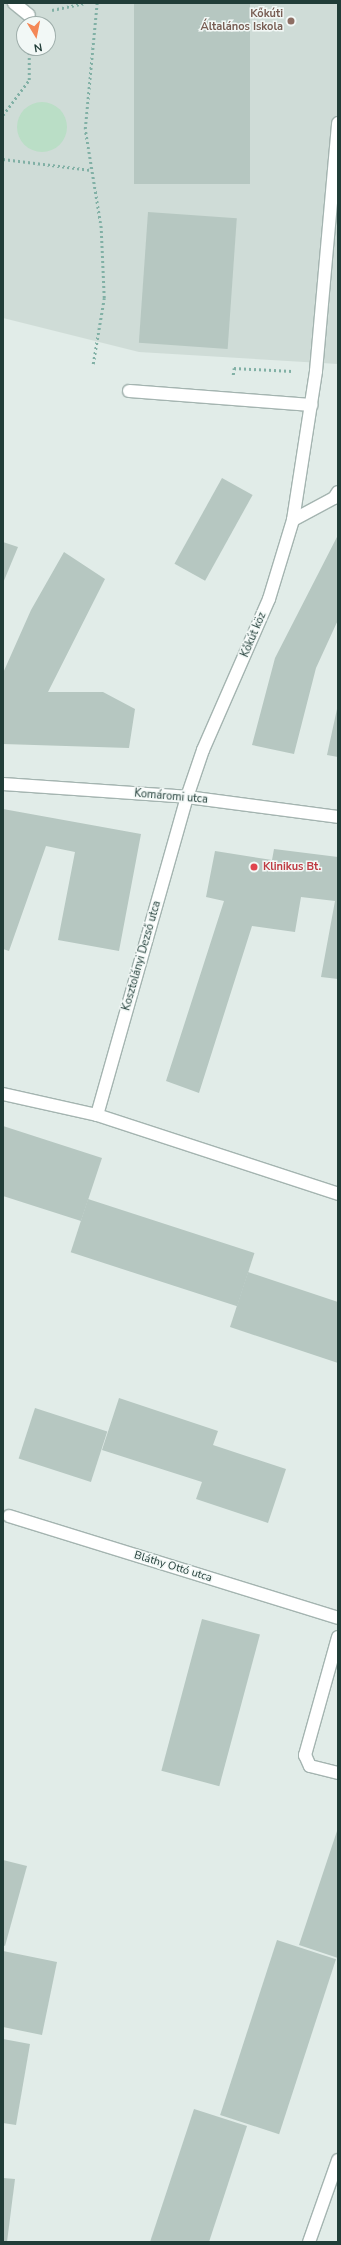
<!DOCTYPE html>
<html>
<head>
<meta charset="utf-8">
<style>
	body { margin:0 }
	#map { position:relative; width:341px; height:2245px; overflow:hidden; background:#e1ece8; font-family:"Nunito Sans",sans-serif }
	div>[style] { position:absolute }
	[style*='--x'] { left:calc(var(--x)*1px); top:calc(var(--y)*1px); width:calc(var(--w)*1px); rotate:calc(var(--a)*1deg) }
	.built>* { inset:0; background:#cfdcd7 }
	.green>* { inset:0; background:#badec6 }
	.round { border-radius:50% }
	.building>* { inset:0; background:#b6c7c1; transform-origin:0 0 }
	.path>* { height:2.5px; margin-top:-1.25px; transform-origin:0; background:repeating-linear-gradient(90deg,#81b0a5 0 2px,transparent 0 5px) }
	.roads { filter:drop-shadow(1px 0 #a4b4b0) drop-shadow(-1px 0 #a4b4b0) drop-shadow(0 1px #a4b4b0) drop-shadow(0 -1px #a4b4b0) }
	.minor>* { height:12px; margin:-6px; padding:0 6px; transform-origin:6px; border-radius:6px; background:#fff }
	.dots>* { width:11px; height:11px; translate:-50% -50%; box-sizing:border-box; border:2px solid #f2f8f6; border-radius:50% }
	span { translate:-50% -50%; white-space:nowrap; text-align:center; line-height:1.15; -webkit-text-stroke:3px #f2f8f6; paint-order:stroke }
	.education-label { font-size:11px; color:#785e54; font-weight:700 }
	.right { translate:-100% -50%; text-align:right }
	.street-label { font-size:11px; color:#213d38 }
	.health-label { font-size:11px; color:#be3a42; font-weight:700 }
	.left { translate:0 -50%; text-align:left }
	.frame { position:absolute; inset:0; border:4px solid #213d38; pointer-events:none }
	.north { position:absolute; left:16px; top:16px; width:40px; height:40px; box-sizing:border-box; background:#f2f8f6; border:1px solid #9eadaa; border-radius:50%; rotate:170deg; font-size:11px; font-weight:700; line-height:16px; text-align:center; color:#213d38 }
	.north::after { content:''; display:block; margin:auto; width:14px; height:18px; background:#f48857; clip-path:polygon(50% 0,100% 100%,50% 72%,0 100%) }
</style>
</head>
<body>
<div id="map">
	<div class="built">
		<div style="clip-path:polygon(evenodd,3px 3px,338px 3px,338px 364px,139px 352px,3px 318px,3px 3px,24px 24px,48px 24px,48px 48px,24px 48px,24px 24px)"></div>
	</div>
	<div class="green">
		<div class="round" style="left:17px;top:102px;width:50px;height:50px"></div>
	</div>
	<div class="building">
		<div style="left:134px;top:3px;width:116px;height:181px"></div>
		<div style="left:148px;top:212px;width:89px;height:131px;rotate:4deg"></div>
		<div style="left:222px;top:478px;width:35px;height:98px;rotate:29deg"></div>
		<div style="clip-path:polygon(338px 535px,338px 620px,316px 668px,294px 754px,252px 745px,275px 658px)"></div>
		<div style="clip-path:polygon(3px 542px,18px 547px,3px 583px)"></div>
		<div style="clip-path:polygon(64px 552px,105px 579px,48px 692px,103px 692px,135px 709px,129px 748px,3px 744px,3px 673px,31px 610px)"></div>
		<div style="clip-path:polygon(337px 709px,338px 709px,338px 757px,327px 755px)"></div>
		<div style="clip-path:polygon(3px 809px,141px 834px,119px 951px,58px 940px,75px 852px,46px 846px,9px 951px,3px 949px)"></div>
		<div style="clip-path:polygon(274px 849px,338px 857px,338px 979px,321px 977px,335px 901px,301px 897px,295px 932px,252px 926px,199px 1093px,166px 1081px,224px 901px,206px 897px,215px 851px,272px 860px)"></div>
		<div style="clip-path:polygon(3px 1126px,102px 1158px,81px 1221px,3px 1196px)"></div>
		<div style="left:88px;top:1199px;width:175px;height:56px;rotate:18deg"></div>
		<div style="clip-path:polygon(248px 1272px,338px 1302px,338px 1363px,230px 1327px)"></div>
		<div style="clip-path:polygon(119px 1398px,218px 1431px,213px 1445px,286px 1469px,268px 1523px,196px 1499px,202px 1482px,102px 1450px)"></div>
		<div style="left:35px;top:1408px;width:76px;height:53px;rotate:18deg"></div>
		<div style="left:202px;top:1619px;width:60px;height:157px;rotate:15deg"></div>
		<div style="clip-path:polygon(338px 1828px,338px 1958px,299px 1945px)"></div>
		<div style="clip-path:polygon(3px 1860px,27px 1866px,5px 1946px,3px 1945px)"></div>
		<div style="left:277px;top:1940px;width:62px;height:184px;rotate:18deg"></div>
		<div style="clip-path:polygon(3px 1951px,57px 1962px,42px 2035px,3px 2027px)"></div>
		<div style="clip-path:polygon(3px 2039px,30px 2044px,16px 2125px,3px 2123px)"></div>
		<div style="clip-path:polygon(194px 2109px,247px 2126px,209px 2242px,150px 2242px)"></div>
		<div style="clip-path:polygon(3px 2178px,15px 2179px,7px 2242px,3px 2242px)"></div>
	</div>
	<div class="path">
		<div style="--x:52;--y:10;--w:35;--a:-12"></div>
		<div style="--x:3;--y:115;--w:44;--a:-53.4"></div>
		<div style="--x:29;--y:80;--w:32;--a:-90"></div>
		<div style="--x:3;--y:159;--w:89;--a:7.1"></div>
		<div style="--x:93;--y:364;--w:67;--a:-80.5"></div>
		<div style="--x:104;--y:298;--w:70;--a:-92.5"></div>
		<div style="--x:101;--y:228;--w:100;--a:-99.2"></div>
		<div style="--x:85;--y:129;--w:127;--a:-84.6"></div>
		<div style="--x:233;--y:375;--w:7;--a:-82"></div>
		<div style="--x:234;--y:368;--w:58;--a:3"></div>
	</div>
	<div class="roads">
		<div class="minor">
			<div style="--x:14;--y:3;--w:19;--a:39"></div>
			<div style="--x:129;--y:391;--w:183;--a:4.4"></div>
			<div style="--x:293;--y:520;--w:151;--a:-81.2"></div>
			<div style="--x:316;--y:371;--w:249;--a:-84.9"></div>
			<div style="--x:3;--y:784;--w:184;--a:4"></div>
			<div style="--x:187;--y:797;--w:152;--a:7.5"></div>
			<div style="--x:3;--y:1094;--w:96;--a:12.6"></div>
			<div style="--x:97;--y:1115;--w:254;--a:18.1"></div>
			<div style="--x:97;--y:1115;--w:330;--a:-74.2"></div>
			<div style="--x:187;--y:797;--w:50;--a:-71.2"></div>
			<div style="--x:203;--y:750;--w:165;--a:-66.4"></div>
			<div style="--x:269;--y:599;--w:83;--a:-73.1"></div>
			<div style="--x:293;--y:520;--w:47;--a:-28.2"></div>
			<div style="--x:334;--y:498;--w:7;--a:-56"></div>
			<div style="--x:9;--y:1516;--w:344;--a:17.2"></div>
			<div style="--x:338;--y:1637;--w:123;--a:105.6"></div>
			<div style="--x:305;--y:1755;--w:12;--a:66"></div>
			<div style="--x:310;--y:1766;--w:29;--a:14"></div>
			<div style="--x:309;--y:2242;--w:87;--a:-70.5"></div>
		</div>
	</div>
	<div class="dots">
		<div style="left:291px;top:21px;background:#8d6e63"></div>
		<div style="left:254px;top:867px;background:#e0444e"></div>
	</div>
	<div class="education-label">
		<span class="right" style="left:283px;top:21px">Kőkúti<br>Általános Iskola</span>
	</div>
	<div class="street-label">
		<span style="left:254px;top:635px;rotate:-67deg">Kőkút köz</span>
		<span style="left:171px;top:797px;rotate:5deg">Komáromi utca</span>
		<span style="left:142px;top:956px;rotate:-74deg">Kosztolányi Dezső utca</span>
		<span style="left:173px;top:1567px;rotate:17deg">Bláthy Ottó utca</span>
	</div>
	<div class="health-label">
		<span class="left" style="left:263px;top:867px">Klinikus Bt.</span>
	</div>
	<div class="frame"></div>
	<div class="north">N</div>
</div>
</body>
</html>
